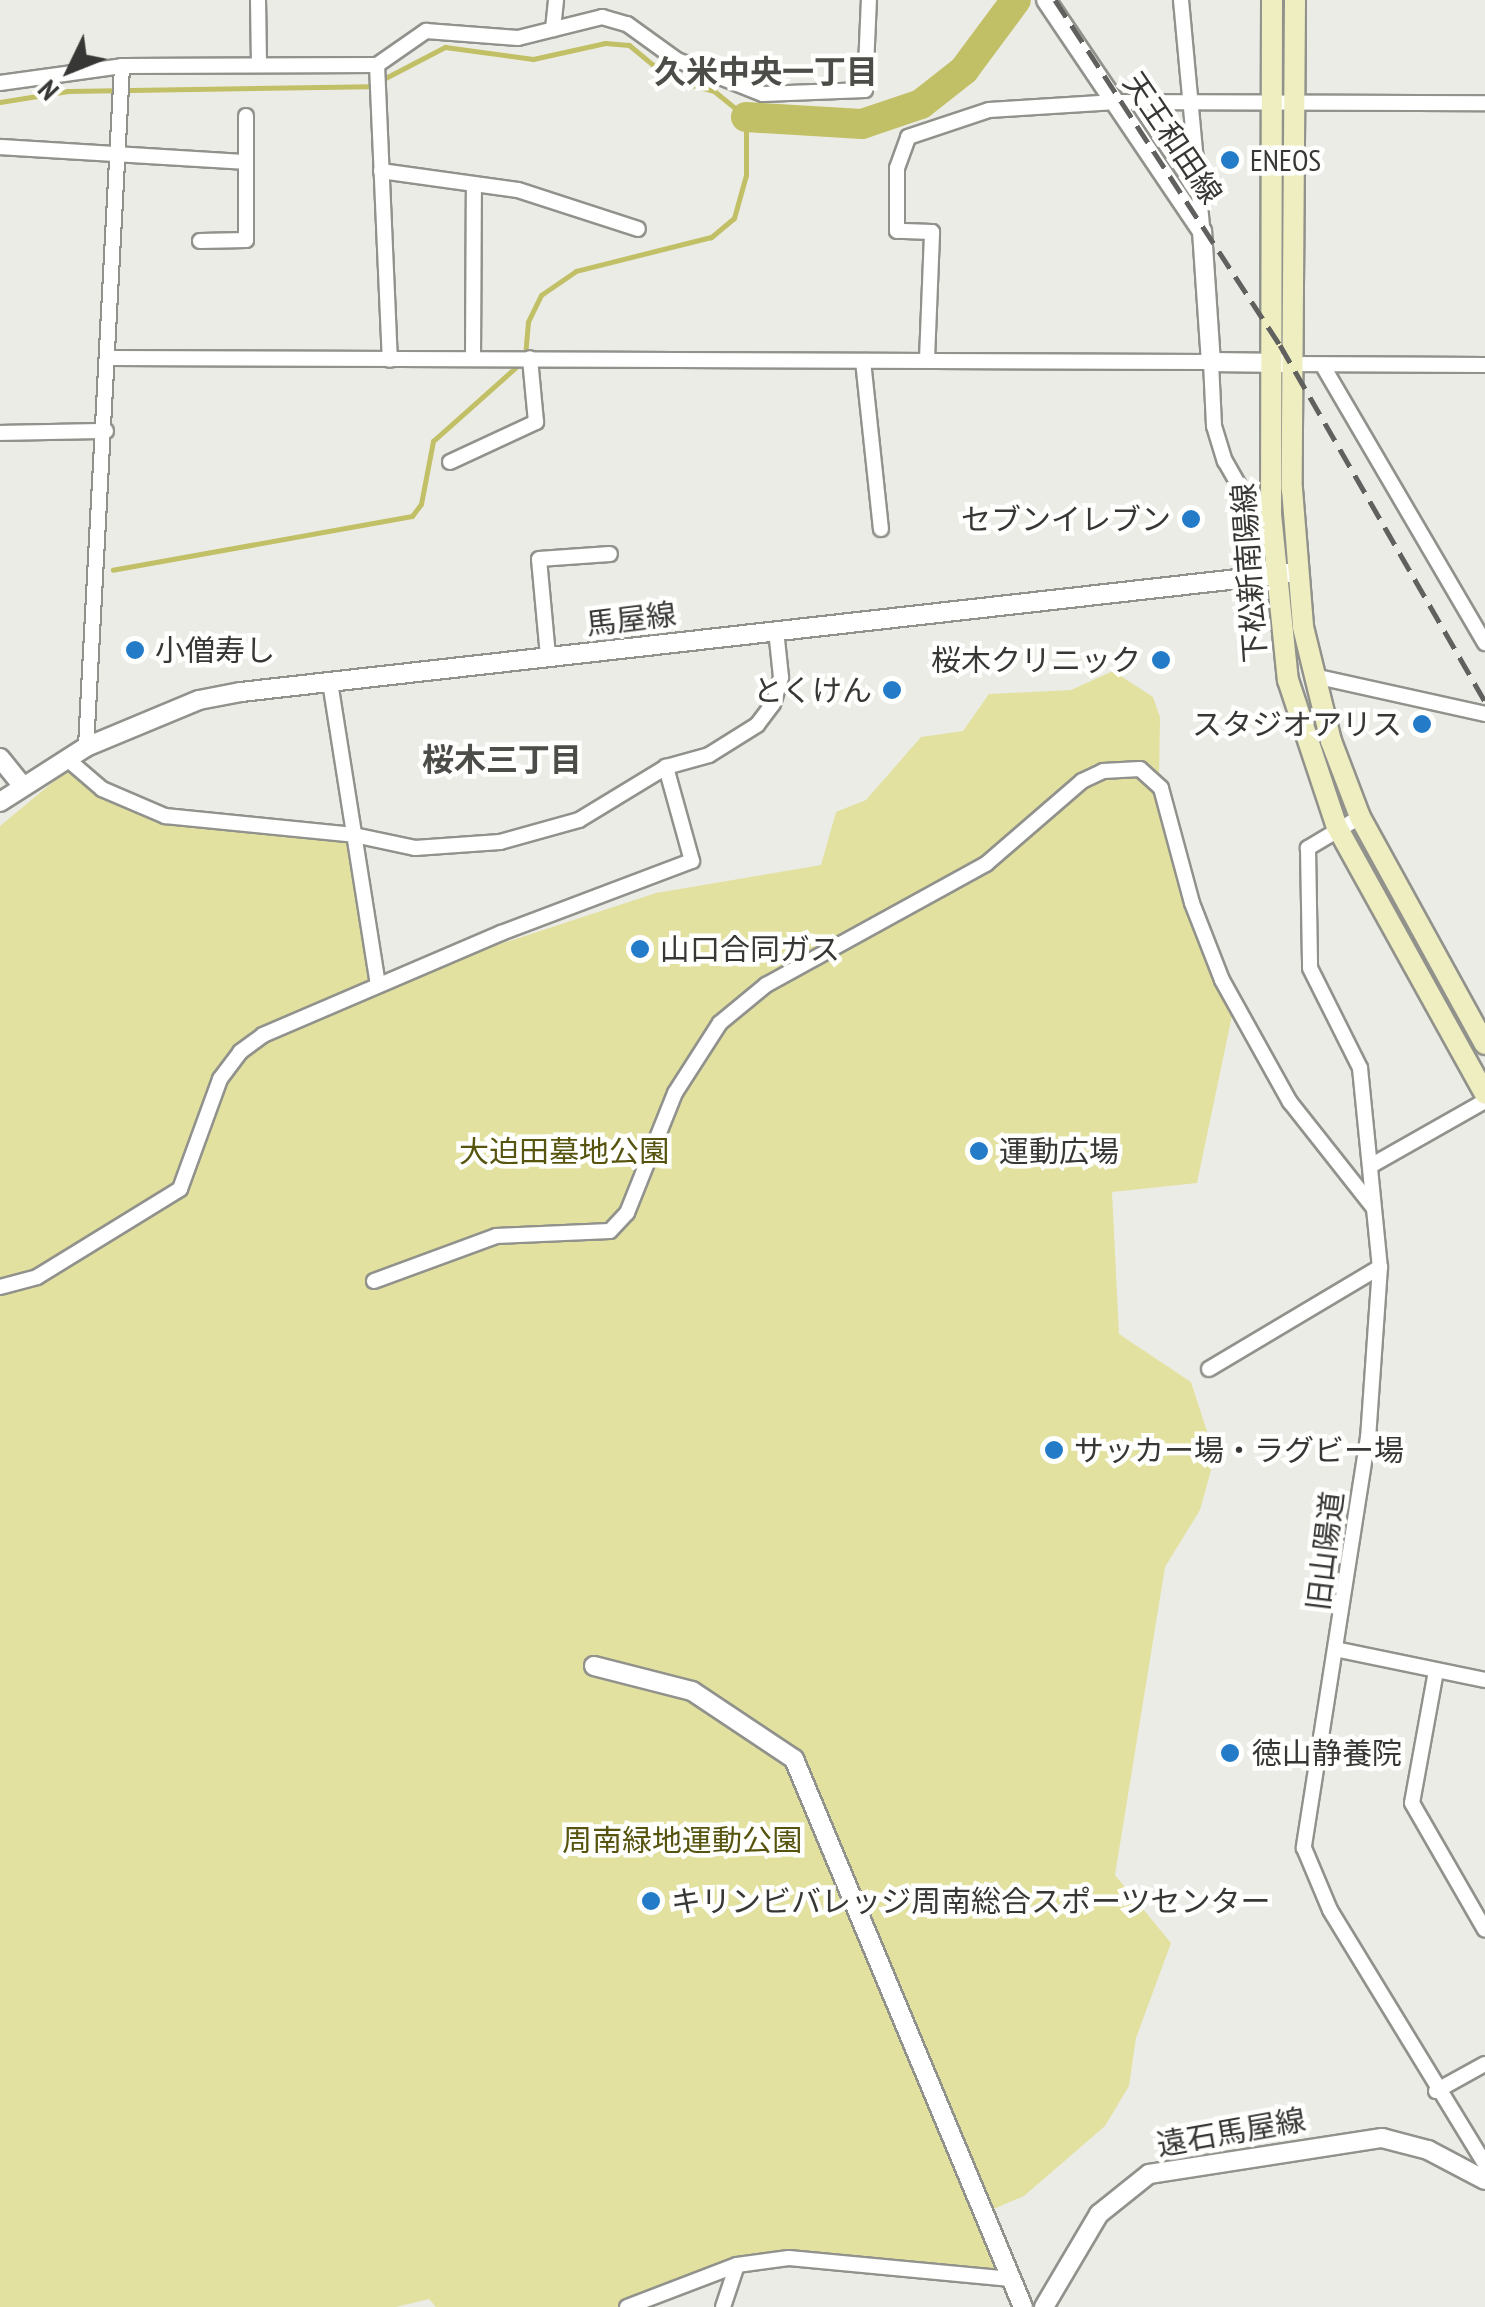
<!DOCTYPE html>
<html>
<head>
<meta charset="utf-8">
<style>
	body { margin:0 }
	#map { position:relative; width:1485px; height:2307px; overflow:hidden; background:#ecece7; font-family:"PT Sans Narrow","Noto Sans JP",sans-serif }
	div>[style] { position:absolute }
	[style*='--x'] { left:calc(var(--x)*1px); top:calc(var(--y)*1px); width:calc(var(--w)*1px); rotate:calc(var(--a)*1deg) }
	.green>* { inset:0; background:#e2e1a0 }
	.stream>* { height:5px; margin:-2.5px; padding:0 2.5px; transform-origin:2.5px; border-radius:2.5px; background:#c2c066 }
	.river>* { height:30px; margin:-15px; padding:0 15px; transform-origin:15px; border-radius:15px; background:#c2c066 }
	.roads { filter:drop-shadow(2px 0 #92928d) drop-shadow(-2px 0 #92928d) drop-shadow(0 2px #92928d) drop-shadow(0 -2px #92928d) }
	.minor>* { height:14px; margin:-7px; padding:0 7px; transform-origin:7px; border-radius:7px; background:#fff }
	.tertiary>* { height:18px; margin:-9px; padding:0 9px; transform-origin:9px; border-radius:9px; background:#fff }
	.secondary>* { height:20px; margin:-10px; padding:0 10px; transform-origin:10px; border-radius:10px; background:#efeec0 }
	.rail>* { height:5px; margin-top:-2.5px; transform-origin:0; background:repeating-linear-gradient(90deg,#60605e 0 20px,transparent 0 30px) }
	.dots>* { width:28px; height:28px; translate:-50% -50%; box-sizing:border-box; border:5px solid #fffffe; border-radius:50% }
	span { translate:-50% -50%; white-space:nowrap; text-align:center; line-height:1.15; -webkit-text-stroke:9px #fffffe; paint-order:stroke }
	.street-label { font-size:30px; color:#373735 }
	.poi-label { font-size:30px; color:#373735 }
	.left { translate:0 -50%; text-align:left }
	.right { translate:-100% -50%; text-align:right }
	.park-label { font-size:30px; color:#56540f }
	.neighbourhood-label { font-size:32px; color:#4c4c48; font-weight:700 }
	.north { position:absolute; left:20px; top:20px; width:100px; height:100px; -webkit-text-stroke:8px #fffffe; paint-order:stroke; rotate:227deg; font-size:28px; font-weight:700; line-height:40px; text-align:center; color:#373735 }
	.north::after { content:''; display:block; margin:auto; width:35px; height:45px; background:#373735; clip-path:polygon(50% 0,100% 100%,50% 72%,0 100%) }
</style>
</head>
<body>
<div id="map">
	<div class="green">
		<div style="clip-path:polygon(1113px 671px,1153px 697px,1160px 717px,1159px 782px,1176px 852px,1234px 1006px,1197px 1183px,1112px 1192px,1119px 1334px,1191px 1382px,1215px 1456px,1200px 1510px,1165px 1567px,1115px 1875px,1171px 1943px,1136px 2038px,1129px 2086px,1105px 2126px,1024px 2196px,982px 2214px,1011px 2277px,851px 2263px,747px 2263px,623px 2307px,436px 2307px,429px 2299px,396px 2307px,0 2307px,0 826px,70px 768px,98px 797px,155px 820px,351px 837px,372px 986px,656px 893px,821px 865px,836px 812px,866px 800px,921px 737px,963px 731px,989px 694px,1071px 690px)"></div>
	</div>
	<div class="stream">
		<div style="--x:0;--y:102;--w:69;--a:-9.2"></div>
		<div style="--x:68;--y:91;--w:302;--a:-0.9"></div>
		<div style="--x:370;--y:86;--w:85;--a:-27.5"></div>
		<div style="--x:445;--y:47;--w:89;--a:7.8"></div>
		<div style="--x:533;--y:59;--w:74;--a:-12.5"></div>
		<div style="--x:605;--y:43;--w:24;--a:5"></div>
		<div style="--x:629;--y:45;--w:53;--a:39.7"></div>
		<div style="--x:670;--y:79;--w:46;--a:15.3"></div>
		<div style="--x:714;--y:91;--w:41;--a:39.1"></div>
		<div style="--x:746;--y:117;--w:58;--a:90"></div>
		<div style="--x:746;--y:175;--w:45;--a:105.6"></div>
		<div style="--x:734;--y:218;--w:30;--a:140"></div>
		<div style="--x:711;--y:237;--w:139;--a:165.9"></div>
		<div style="--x:576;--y:271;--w:42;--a:145.6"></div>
		<div style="--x:541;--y:295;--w:30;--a:116"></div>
		<div style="--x:528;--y:322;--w:37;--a:95"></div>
		<div style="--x:525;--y:359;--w:123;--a:138.3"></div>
		<div style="--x:433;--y:441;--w:64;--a:100.8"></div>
		<div style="--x:421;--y:504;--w:15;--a:127"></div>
		<div style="--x:412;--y:516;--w:304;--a:169.8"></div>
	</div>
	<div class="river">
		<div style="--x:746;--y:117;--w:116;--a:3.5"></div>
		<div style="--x:862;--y:124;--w:62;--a:-18.7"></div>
		<div style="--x:921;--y:104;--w:55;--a:-38.3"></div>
		<div style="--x:964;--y:70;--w:87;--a:-53.4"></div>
	</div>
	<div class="roads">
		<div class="minor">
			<div style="--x:258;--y:0;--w:64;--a:89.1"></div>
			<div style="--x:1181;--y:0;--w:229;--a:84.7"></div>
			<div style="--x:553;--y:29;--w:29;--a:-84"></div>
			<div style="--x:377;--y:65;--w:60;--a:-34.8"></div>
			<div style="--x:426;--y:31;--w:92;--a:4.4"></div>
			<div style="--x:518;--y:38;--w:87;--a:-14"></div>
			<div style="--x:602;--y:17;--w:26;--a:16"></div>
			<div style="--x:627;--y:24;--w:62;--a:35.8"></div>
			<div style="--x:677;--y:60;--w:92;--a:21.6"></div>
			<div style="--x:763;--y:94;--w:102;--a:-2.2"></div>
			<div style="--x:865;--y:90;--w:90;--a:-87.5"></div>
			<div style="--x:0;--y:83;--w:123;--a:-7.9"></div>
			<div style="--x:122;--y:66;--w:255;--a:-0.2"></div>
			<div style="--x:377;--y:65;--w:295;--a:87.5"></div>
			<div style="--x:0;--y:147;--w:245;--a:3.5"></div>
			<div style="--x:381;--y:171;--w:138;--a:7.9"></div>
			<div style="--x:518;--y:190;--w:126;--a:18"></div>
			<div style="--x:200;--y:241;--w:46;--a:-1.2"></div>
			<div style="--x:246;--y:240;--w:124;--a:-90"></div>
			<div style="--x:110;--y:358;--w:1101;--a:0.21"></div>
			<div style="--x:1211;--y:362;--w:64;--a:87.3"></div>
			<div style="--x:1214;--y:426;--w:37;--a:73"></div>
			<div style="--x:1225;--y:461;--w:48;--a:60.3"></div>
			<div style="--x:1249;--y:503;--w:25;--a:27"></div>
			<div style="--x:473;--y:359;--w:172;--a:-89.7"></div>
			<div style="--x:927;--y:359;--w:127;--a:-87.7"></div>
			<div style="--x:932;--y:232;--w:35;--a:-178"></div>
			<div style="--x:897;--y:231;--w:63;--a:-90"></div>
			<div style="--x:897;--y:168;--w:33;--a:-70"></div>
			<div style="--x:908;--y:137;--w:85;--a:-18.4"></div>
			<div style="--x:989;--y:110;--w:127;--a:-3.6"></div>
			<div style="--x:1116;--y:102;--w:369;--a:0.2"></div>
			<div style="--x:863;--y:361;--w:169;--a:83.9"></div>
			<div style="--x:1291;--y:364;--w:194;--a:0.3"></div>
			<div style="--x:1323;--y:366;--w:321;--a:59.7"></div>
			<div style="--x:0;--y:433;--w:106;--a:-1.1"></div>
			<div style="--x:450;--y:462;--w:95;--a:-24.9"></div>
			<div style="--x:536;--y:422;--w:64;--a:-95.4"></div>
			<div style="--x:548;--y:656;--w:97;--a:-95.3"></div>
			<div style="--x:539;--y:559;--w:71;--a:-4"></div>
			<div style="--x:1314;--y:676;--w:175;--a:12.5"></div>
			<div style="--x:330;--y:682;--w:307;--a:81"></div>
			<div style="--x:86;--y:747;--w:682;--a:-86.97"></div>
			<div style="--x:66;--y:758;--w:48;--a:40.7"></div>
			<div style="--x:102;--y:789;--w:69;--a:23.2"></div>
			<div style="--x:165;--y:816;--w:190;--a:5.7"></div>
			<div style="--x:354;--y:835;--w:62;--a:12"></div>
			<div style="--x:415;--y:848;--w:85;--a:-4"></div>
			<div style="--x:500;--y:842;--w:82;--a:-15.6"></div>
			<div style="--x:579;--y:820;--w:102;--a:-31.3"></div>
			<div style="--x:666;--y:767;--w:45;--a:-15.6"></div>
			<div style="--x:709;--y:755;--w:57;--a:-32"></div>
			<div style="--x:757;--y:725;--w:26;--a:-53"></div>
			<div style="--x:773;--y:704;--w:28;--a:-73"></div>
			<div style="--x:781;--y:677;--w:47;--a:-96.1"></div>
			<div style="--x:1360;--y:817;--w:61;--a:149.2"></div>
			<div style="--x:1308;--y:848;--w:120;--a:89"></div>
			<div style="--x:1310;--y:968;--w:112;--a:63.4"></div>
			<div style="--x:1360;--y:1068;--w:200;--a:84.3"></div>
			<div style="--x:1380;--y:1267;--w:170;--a:94"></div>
			<div style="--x:1368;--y:1437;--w:416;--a:98.9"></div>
			<div style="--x:1304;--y:1848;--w:67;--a:67.2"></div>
			<div style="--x:1330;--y:1910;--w:298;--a:58.6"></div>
			<div style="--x:1374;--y:1164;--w:128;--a:-29.6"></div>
			<div style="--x:374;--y:1281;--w:130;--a:-20.2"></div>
			<div style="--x:496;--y:1236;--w:114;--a:-2.5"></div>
			<div style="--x:610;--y:1231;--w:25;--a:-47"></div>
			<div style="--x:627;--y:1213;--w:129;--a:-68.2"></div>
			<div style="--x:675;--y:1093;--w:83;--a:-57.3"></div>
			<div style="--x:720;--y:1023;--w:60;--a:-39.6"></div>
			<div style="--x:766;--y:985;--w:251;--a:-28.8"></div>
			<div style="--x:986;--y:864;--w:127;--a:-40.8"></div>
			<div style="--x:1082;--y:781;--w:23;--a:-25"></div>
			<div style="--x:1103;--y:771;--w:37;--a:-3"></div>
			<div style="--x:1140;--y:769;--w:28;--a:42"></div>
			<div style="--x:1161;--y:788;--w:119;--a:74.9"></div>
			<div style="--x:1192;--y:903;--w:83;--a:68.7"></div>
			<div style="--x:1222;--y:980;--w:140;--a:60.9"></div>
			<div style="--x:1290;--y:1102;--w:134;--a:51.7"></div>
			<div style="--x:0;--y:1287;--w:38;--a:-15"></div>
			<div style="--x:37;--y:1277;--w:168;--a:-31.6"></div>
			<div style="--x:180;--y:1189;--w:117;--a:-70"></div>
			<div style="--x:220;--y:1079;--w:34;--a:-53"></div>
			<div style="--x:240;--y:1052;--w:29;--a:-36"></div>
			<div style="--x:263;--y:1035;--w:259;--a:-23.2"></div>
			<div style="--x:501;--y:933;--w:204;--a:-20.7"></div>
			<div style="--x:692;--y:861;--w:98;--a:-105.5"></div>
			<div style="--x:1209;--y:1369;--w:199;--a:-30.8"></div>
			<div style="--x:1340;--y:1650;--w:148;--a:11.7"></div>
			<div style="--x:1436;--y:1671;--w:134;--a:100.3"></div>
			<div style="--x:1412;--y:1803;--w:146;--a:60.1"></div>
			<div style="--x:1436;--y:2091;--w:56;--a:-28.9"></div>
			<div style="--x:627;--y:2307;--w:118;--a:-20.9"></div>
			<div style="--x:737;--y:2265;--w:52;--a:-7.7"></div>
			<div style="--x:789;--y:2258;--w:223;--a:5.4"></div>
			<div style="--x:723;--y:2307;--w:44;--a:-71.6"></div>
		</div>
		<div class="tertiary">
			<div style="--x:1046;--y:0;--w:279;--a:56"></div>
			<div style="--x:1202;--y:231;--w:131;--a:86.1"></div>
			<div style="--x:1211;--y:362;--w:74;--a:0.8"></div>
			<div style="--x:0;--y:758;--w:33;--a:51"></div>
			<div style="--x:0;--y:802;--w:102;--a:-32.6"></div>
			<div style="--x:86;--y:747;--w:122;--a:-22.6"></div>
			<div style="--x:199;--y:700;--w:43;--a:-10.8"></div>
			<div style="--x:241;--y:692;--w:1057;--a:-6.47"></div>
			<div style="--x:594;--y:1666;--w:101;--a:14.3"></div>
			<div style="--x:692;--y:1691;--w:123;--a:33.7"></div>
			<div style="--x:794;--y:1759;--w:594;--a:67.32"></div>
			<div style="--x:1044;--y:2307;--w:108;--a:-59.4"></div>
			<div style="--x:1099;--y:2214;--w:64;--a:-38.7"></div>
			<div style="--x:1149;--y:2174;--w:236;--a:-8.8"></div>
			<div style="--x:1382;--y:2138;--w:48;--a:14.6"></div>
			<div style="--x:1428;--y:2150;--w:64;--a:27.8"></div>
		</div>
		<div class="secondary">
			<div style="--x:1272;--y:0;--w:514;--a:90.11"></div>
			<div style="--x:1271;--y:514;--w:167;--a:84.2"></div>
			<div style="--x:1288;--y:680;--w:155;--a:71.6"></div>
			<div style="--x:1337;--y:827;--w:305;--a:61"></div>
			<div style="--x:1295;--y:0;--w:489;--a:90.4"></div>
			<div style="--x:1292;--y:489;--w:138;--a:85.4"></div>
			<div style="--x:1303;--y:627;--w:117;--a:76.2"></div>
			<div style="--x:1331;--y:741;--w:81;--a:69.1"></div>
			<div style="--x:1360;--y:817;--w:259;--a:61.2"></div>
		</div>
	</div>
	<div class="rail">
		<div style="--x:1055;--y:0;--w:412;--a:56.9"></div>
		<div style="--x:1280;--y:345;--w:411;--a:60.1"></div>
	</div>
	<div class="dots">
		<div style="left:1230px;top:160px;background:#247bc8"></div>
		<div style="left:1191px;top:519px;background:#247bc8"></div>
		<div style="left:135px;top:650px;background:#247bc8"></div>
		<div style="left:1161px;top:660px;background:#247bc8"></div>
		<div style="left:892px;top:690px;background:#247bc8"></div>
		<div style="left:1422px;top:724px;background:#247bc8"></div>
		<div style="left:640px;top:949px;background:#247bc8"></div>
		<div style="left:979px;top:1151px;background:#247bc8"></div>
		<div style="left:1054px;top:1450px;background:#247bc8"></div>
		<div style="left:1230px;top:1753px;background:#247bc8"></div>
		<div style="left:651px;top:1901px;background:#247bc8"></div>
	</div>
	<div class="street-label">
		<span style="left:1173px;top:138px;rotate:56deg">天王和田線</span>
		<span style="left:1249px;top:573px;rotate:-94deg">下松新南陽線</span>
		<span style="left:631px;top:619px;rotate:-7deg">馬屋線</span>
		<span style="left:1325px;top:1551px;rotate:-83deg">旧山陽道</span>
		<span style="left:1231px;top:2132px;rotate:-10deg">遠石馬屋線</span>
	</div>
	<div class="poi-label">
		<span class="left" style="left:1250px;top:160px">ENEOS</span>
		<span class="right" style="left:1171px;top:519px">セブンイレブン</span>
		<span class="left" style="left:155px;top:650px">小僧寿し</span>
		<span class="right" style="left:1141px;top:660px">桜木クリニック</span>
		<span class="right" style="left:872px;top:690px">とくけん</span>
		<span class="right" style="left:1402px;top:724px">スタジオアリス</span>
		<span class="left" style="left:660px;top:949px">山口合同ガス</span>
		<span class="left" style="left:999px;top:1151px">運動広場</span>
		<span class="left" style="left:1074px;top:1450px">サッカー場・ラグビー場</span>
		<span class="left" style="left:1252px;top:1753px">徳山静養院</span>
		<span class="left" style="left:671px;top:1901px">キリンビバレッジ周南総合スポーツセンター</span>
	</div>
	<div class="park-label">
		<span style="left:564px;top:1151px">大迫田墓地公園</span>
		<span style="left:682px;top:1840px">周南緑地運動公園</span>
	</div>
	<div class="neighbourhood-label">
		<span style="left:766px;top:71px">久米中央一丁目</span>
		<span style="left:502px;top:759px">桜木三丁目</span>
	</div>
	<div class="north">N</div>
</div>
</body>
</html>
